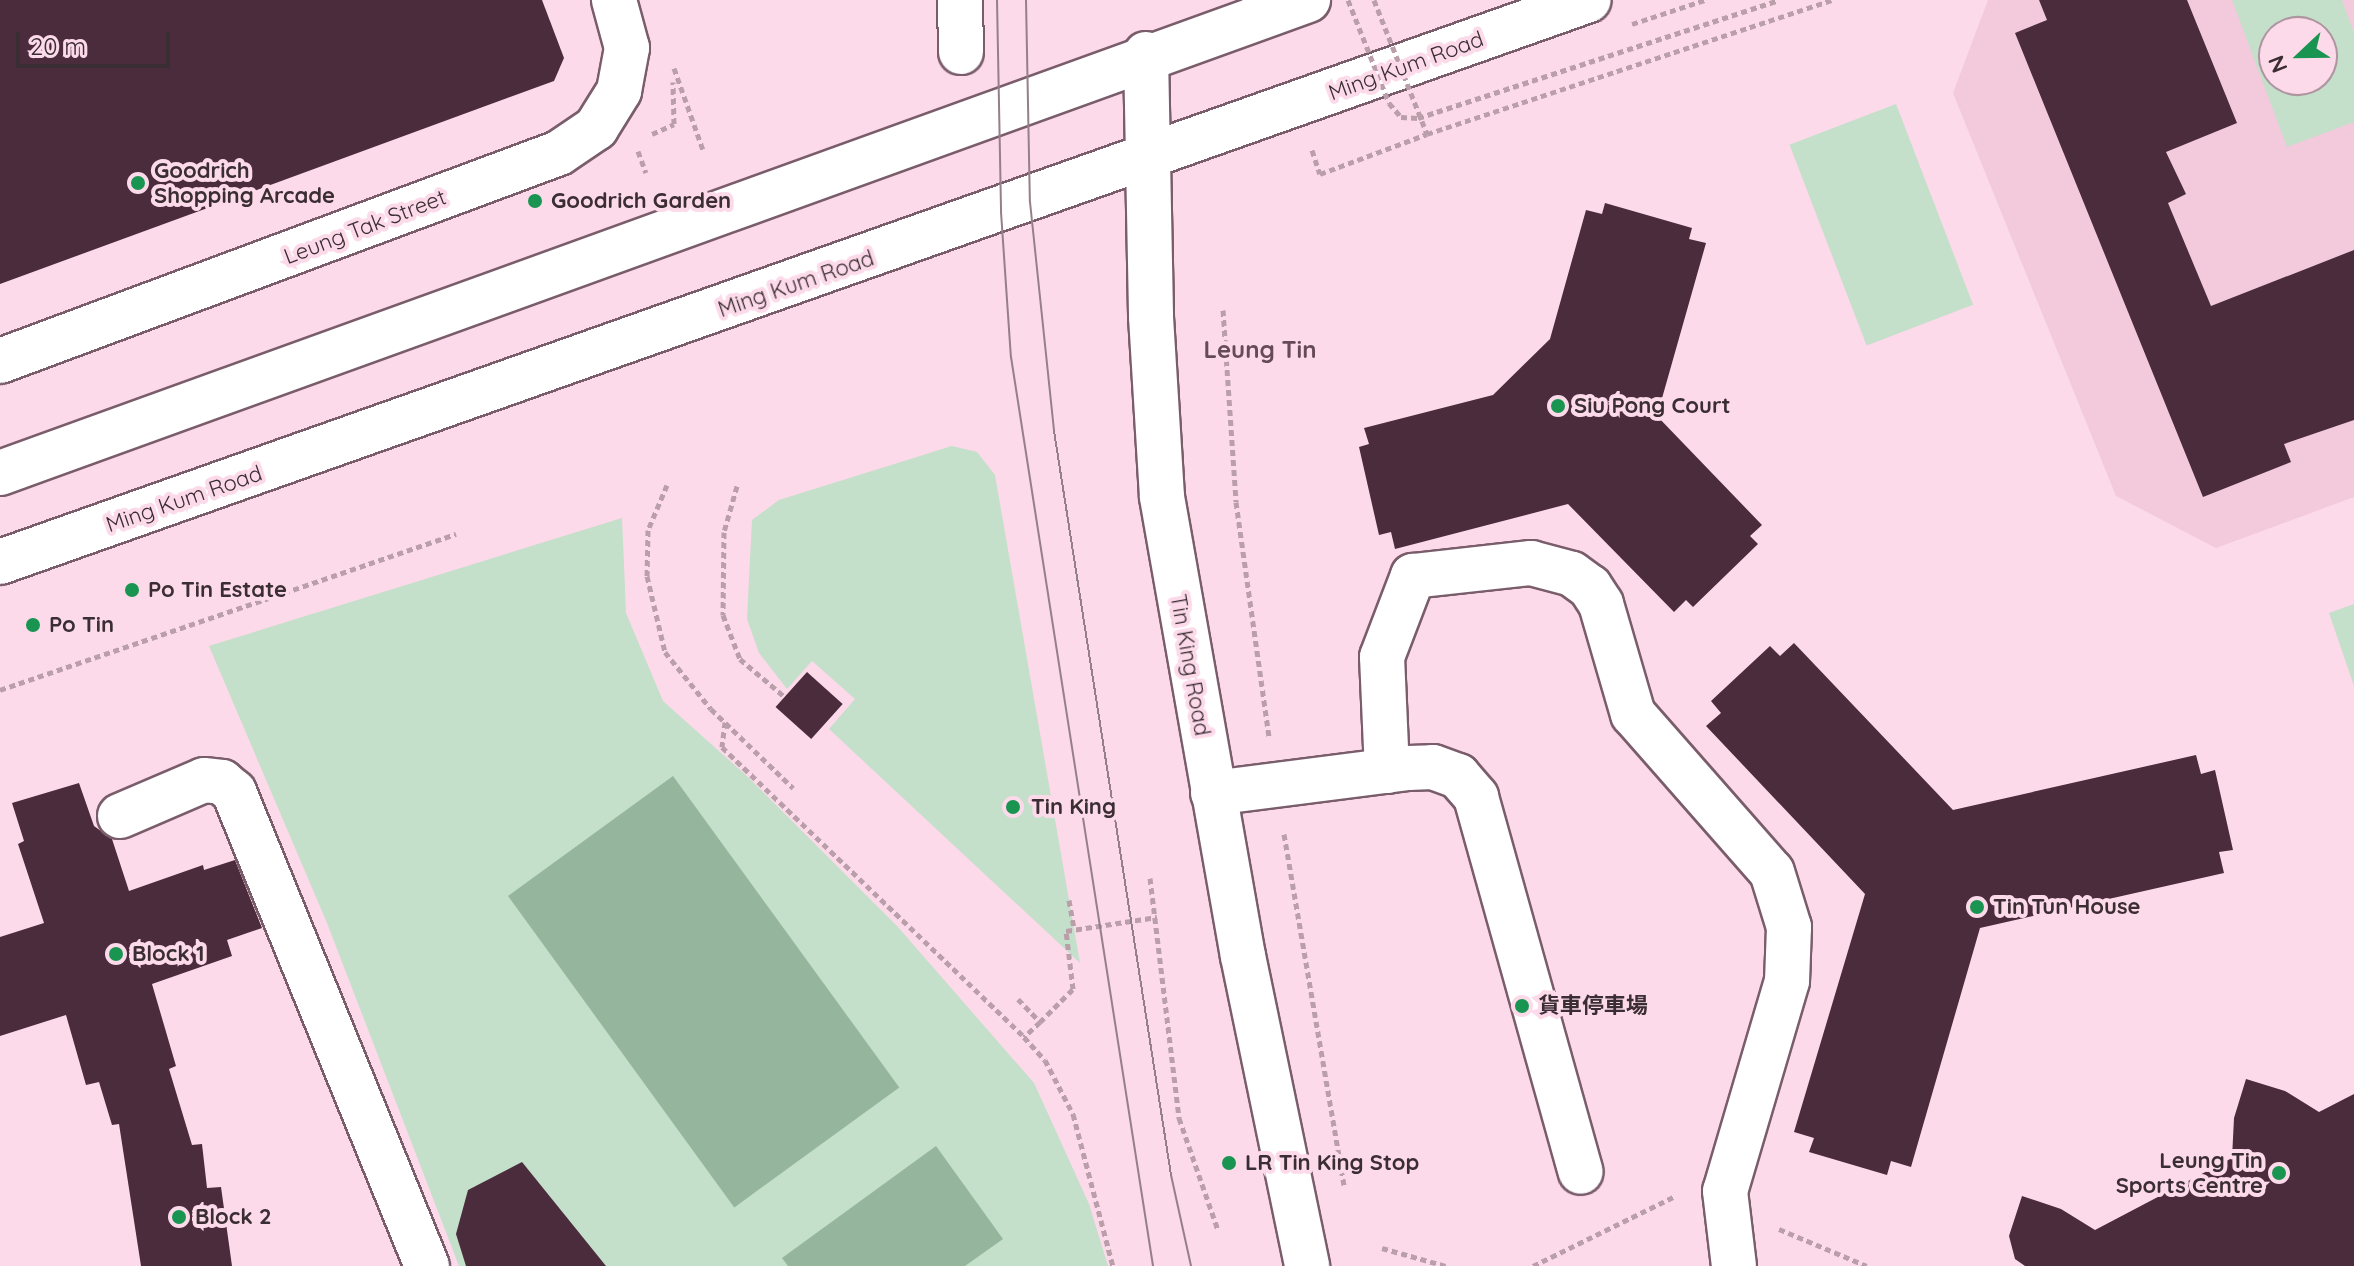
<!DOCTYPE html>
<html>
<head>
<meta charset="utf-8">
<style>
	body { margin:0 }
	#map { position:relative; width:2354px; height:1266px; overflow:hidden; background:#fcdae9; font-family:Quicksand,"Noto Sans TC",sans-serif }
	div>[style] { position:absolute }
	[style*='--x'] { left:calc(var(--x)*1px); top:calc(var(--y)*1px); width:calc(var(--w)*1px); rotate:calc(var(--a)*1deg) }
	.built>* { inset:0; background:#f2cadc }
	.green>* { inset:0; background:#c4dfca; transform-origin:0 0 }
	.water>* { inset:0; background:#95b69d; transform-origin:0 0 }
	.building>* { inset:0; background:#4b2c3c; transform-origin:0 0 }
	.path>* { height:5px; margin-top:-2.5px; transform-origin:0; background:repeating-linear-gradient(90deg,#ba9fab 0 6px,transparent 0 10px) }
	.roads { filter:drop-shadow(2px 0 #7a5d6b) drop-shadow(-2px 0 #7a5d6b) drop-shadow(0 2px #7a5d6b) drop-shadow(0 -2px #7a5d6b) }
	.minor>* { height:44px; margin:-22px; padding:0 22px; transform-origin:22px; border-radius:22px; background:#fff }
	.major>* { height:44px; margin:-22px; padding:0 22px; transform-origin:22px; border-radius:22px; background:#fff }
	.tram>* { height:2px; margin:-1px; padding:0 1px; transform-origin:1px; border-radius:1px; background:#957f89 }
	.path-bridge>* { height:5px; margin-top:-2.5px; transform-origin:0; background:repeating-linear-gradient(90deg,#ba9fab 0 6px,transparent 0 10px) }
	.dots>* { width:22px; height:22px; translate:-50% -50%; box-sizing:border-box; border:4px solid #fcdae9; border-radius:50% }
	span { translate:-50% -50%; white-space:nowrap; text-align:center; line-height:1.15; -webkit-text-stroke:8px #fcdae9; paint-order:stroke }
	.street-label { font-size:22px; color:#3a2d33 }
	.poi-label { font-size:22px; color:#3a2d33; font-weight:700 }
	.left { translate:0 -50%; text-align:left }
	.right { translate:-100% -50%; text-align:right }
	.neighbourhood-label { font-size:24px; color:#664a57; font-weight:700 }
	.north { position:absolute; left:2258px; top:16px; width:80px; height:80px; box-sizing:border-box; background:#fcdae9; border:2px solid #ae95a0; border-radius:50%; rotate:248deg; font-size:22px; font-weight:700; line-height:32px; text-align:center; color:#3a2d33 }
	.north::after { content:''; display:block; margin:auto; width:28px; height:36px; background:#199451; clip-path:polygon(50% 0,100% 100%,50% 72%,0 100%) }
	.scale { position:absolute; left:16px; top:32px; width:154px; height:36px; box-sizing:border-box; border:4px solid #3a2d33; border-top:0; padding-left:10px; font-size:24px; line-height:28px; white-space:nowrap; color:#3a2d33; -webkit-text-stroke:6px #fcdae9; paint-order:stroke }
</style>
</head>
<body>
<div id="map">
	<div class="built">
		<div style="clip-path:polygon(evenodd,1988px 0,2354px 0,2354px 497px,2216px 548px,2116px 496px,1953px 93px,1988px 0,2274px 32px,2322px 32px,2322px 80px,2274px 80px,2274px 32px)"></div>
	</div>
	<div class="green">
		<div style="clip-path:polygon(evenodd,2232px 0,2342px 0,2354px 33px,2354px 122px,2287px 147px,2232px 0,2274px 32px,2322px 32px,2322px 80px,2274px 80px,2274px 32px)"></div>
		<div style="left:1896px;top:104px;width:215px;height:114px;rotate:69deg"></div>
		<div style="clip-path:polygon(952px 446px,977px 452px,995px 475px,1080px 963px,829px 729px,855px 699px,812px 661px,787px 689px,759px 653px,747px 619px,752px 520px,779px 500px)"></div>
		<div style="clip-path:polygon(622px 518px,626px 613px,663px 701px,749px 778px,897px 926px,1034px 1083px,1089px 1204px,1108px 1266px,459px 1266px,327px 923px,209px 646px)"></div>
		<div style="clip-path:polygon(2354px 604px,2354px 686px,2329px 613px)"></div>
	</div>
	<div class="water">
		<div style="left:673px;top:776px;width:385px;height:204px;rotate:54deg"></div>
		<div style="clip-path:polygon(936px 1146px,1003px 1239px,965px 1266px,788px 1266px,782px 1258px)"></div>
	</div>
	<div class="building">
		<div style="clip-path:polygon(0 0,542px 0,564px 58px,554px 81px,0 284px)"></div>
		<div style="clip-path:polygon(2039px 0,2187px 0,2237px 123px,2166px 152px,2186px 194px,2168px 203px,2211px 306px,2354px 250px,2354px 420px,2284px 444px,2291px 462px,2203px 497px,2015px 33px,2047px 20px)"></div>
		<div style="clip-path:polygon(1605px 203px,1692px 228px,1689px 239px,1706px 243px,1657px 416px,1762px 525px,1750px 536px,1758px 544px,1693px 607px,1686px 600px,1674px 612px,1568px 504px,1395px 549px,1391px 532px,1379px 535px,1359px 447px,1369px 444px,1364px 428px,1493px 395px,1550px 339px,1586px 210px,1602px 214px)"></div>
		<div style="clip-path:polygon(1794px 643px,1953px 810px,2196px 755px,2201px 774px,2215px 770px,2233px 850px,2219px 852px,2224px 873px,1980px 928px,1911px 1167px,1891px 1161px,1887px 1175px,1809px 1152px,1814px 1138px,1794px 1132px,1865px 894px,1706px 726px,1721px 713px,1711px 701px,1770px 646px,1780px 656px)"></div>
		<div style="left:807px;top:672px;width:48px;height:47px;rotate:42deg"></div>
		<div style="clip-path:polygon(79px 783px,94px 826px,112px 839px,129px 891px,203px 865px,204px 870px,235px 860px,262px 928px,227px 940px,232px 956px,152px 984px,176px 1066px,169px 1069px,192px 1145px,202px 1144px,207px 1188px,221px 1187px,232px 1266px,141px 1266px,119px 1124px,112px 1125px,99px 1082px,86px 1085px,66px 1015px,0 1036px,0 937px,44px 923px,18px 844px,24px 841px,12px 803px)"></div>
		<div style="clip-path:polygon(2246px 1079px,2285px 1091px,2319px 1112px,2354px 1094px,2354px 1266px,2025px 1266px,2015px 1259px,2009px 1236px,2022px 1196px,2061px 1209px,2095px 1230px,2232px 1158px,2234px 1118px)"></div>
		<div style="clip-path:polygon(522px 1162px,606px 1266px,466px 1266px,456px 1234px,468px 1190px)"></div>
	</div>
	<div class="path">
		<div style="--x:1632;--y:24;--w:77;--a:-18.2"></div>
		<div style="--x:674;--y:68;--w:87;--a:70.5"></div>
		<div style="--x:652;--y:134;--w:24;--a:-24"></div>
		<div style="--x:674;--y:124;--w:42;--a:-91.4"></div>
		<div style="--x:1312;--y:150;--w:25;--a:72"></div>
		<div style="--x:1320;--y:174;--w:114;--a:-20.5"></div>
		<div style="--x:638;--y:151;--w:23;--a:70"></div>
		<div style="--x:1223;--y:310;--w:192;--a:86.1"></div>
		<div style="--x:1236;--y:502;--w:237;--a:82"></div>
		<div style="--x:667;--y:485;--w:49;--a:112.9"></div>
		<div style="--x:648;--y:530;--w:46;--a:91.2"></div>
		<div style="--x:647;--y:576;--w:78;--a:76.7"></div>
		<div style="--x:665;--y:652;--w:73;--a:51.1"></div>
		<div style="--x:711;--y:709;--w:114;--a:43.9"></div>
		<div style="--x:737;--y:486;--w:48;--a:105.8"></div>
		<div style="--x:724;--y:532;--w:83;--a:90.7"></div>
		<div style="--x:723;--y:615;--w:47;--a:68.9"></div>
		<div style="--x:740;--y:659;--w:59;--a:40.2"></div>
		<div style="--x:0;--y:690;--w:482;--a:-18.9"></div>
		<div style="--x:725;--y:722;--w:25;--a:97"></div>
		<div style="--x:722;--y:747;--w:419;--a:43.8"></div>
		<div style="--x:1284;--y:834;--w:357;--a:80.3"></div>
		<div style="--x:1150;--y:878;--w:242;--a:83.1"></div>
		<div style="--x:1179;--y:1118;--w:119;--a:70.8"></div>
		<div style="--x:1069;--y:900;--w:29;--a:80"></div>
		<div style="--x:1018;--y:999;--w:32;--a:46"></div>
		<div style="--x:1040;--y:1022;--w:47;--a:-45"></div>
		<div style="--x:1073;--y:989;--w:58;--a:-96.9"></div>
		<div style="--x:1066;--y:931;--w:92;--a:-8.7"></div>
		<div style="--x:1040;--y:1022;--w:22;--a:137"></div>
		<div style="--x:1024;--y:1037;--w:31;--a:48"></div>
		<div style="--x:1045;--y:1060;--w:61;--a:62.6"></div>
		<div style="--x:1073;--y:1114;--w:157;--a:75.3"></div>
		<div style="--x:1779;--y:1229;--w:95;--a:22.8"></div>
		<div style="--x:1382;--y:1248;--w:66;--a:15.7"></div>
		<div style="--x:1533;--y:1266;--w:158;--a:-26.2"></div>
	</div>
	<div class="roads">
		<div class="minor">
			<div style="--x:960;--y:0;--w:52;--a:88.9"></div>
			<div style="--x:1146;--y:54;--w:263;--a:88.9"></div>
			<div style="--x:1151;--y:317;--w:180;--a:86.5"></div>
			<div style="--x:1162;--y:497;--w:466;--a:80"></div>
			<div style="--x:1243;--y:956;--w:317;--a:78.3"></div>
			<div style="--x:0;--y:361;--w:596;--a:-20.41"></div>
			<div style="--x:559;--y:153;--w:45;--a:-34"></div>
			<div style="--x:596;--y:128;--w:44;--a:-58.1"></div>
			<div style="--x:619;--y:91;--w:44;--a:-79.5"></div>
			<div style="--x:627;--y:48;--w:50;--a:-105.2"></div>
			<div style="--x:1387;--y:771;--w:114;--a:-92.5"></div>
			<div style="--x:1382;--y:657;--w:87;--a:-69.1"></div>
			<div style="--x:1413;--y:576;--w:119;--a:-6.3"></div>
			<div style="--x:1531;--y:563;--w:42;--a:15"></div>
			<div style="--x:1572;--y:574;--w:22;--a:36"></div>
			<div style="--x:1590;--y:587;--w:20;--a:57"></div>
			<div style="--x:1601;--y:604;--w:115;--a:73.8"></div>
			<div style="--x:1633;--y:714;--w:210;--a:48.7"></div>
			<div style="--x:1772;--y:872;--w:58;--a:72.8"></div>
			<div style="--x:1789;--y:927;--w:54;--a:92.1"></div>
			<div style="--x:1787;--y:981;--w:219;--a:106.4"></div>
			<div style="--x:1725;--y:1191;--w:76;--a:83.2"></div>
			<div style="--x:1213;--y:793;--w:197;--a:-7.3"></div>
			<div style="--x:1408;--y:768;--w:25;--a:-2"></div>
			<div style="--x:1433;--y:767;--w:27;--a:20"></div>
			<div style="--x:1458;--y:776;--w:28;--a:49"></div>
			<div style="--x:1476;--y:797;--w:389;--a:74.4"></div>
			<div style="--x:120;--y:816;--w:91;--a:-23.2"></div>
			<div style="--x:204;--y:780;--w:18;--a:6"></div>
			<div style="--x:222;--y:782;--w:16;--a:40"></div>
			<div style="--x:234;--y:792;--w:512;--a:67.85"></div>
		</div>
		<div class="major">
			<div style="--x:0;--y:473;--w:1391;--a:-19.88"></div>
			<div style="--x:0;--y:562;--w:1685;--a:-19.48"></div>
		</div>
	</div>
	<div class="tram">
		<div style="--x:997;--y:0;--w:212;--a:88.9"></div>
		<div style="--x:1001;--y:212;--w:145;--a:86.1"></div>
		<div style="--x:1011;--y:357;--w:920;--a:81.12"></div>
		<div style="--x:1026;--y:0;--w:202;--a:88.9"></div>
		<div style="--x:1030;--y:202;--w:230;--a:84"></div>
		<div style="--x:1054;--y:431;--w:753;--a:81.06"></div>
		<div style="--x:1171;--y:1175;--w:93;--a:77.6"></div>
	</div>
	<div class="path-bridge">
		<div style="--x:1348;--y:0;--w:111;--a:68.3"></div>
		<div style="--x:1389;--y:103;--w:18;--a:49"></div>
		<div style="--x:1401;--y:117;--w:17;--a:3"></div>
		<div style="--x:1418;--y:118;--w:379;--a:-18.1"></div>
		<div style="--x:1374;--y:0;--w:144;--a:68.4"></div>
		<div style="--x:1427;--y:134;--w:426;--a:-18.3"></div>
	</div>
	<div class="dots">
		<div style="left:138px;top:183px;background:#199451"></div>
		<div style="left:535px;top:201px;background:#199451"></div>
		<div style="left:1558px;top:406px;background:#199451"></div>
		<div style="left:132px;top:590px;background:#199451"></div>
		<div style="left:33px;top:625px;background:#199451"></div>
		<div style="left:1013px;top:807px;background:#199451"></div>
		<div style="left:1977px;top:907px;background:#199451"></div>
		<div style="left:116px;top:954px;background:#199451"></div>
		<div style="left:1522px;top:1006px;background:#199451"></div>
		<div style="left:1229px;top:1163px;background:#199451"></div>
		<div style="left:2279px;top:1173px;background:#199451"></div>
		<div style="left:179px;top:1217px;background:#199451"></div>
	</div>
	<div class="street-label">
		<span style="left:1406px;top:66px;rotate:-20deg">Ming Kum Road</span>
		<span style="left:365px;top:227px;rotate:-21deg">Leung Tak Street</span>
		<span style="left:796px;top:284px;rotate:-19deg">Ming Kum Road</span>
		<span style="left:184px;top:499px;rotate:-19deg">Ming Kum Road</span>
		<span style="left:1190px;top:665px;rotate:80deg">Tin King Road</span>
	</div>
	<div class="poi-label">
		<span class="left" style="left:154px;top:183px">Goodrich<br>Shopping Arcade</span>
		<span class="left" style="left:551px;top:201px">Goodrich Garden</span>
		<span class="left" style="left:1574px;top:406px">Siu Pong Court</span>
		<span class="left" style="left:148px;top:590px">Po Tin Estate</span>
		<span class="left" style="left:49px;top:625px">Po Tin</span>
		<span class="left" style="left:1031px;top:807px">Tin King</span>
		<span class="left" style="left:1993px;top:907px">Tin Tun House</span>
		<span class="left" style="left:132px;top:954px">Block 1</span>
		<span class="left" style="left:1538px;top:1006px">貨車停車場</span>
		<span class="right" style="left:2263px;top:1173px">Leung Tin<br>Sports Centre</span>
		<span class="left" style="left:1245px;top:1163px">LR Tin King Stop</span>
		<span class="left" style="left:195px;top:1217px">Block 2</span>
	</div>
	<div class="neighbourhood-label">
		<span style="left:1260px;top:350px">Leung Tin</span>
	</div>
	<div class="north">N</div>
	<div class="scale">20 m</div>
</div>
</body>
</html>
